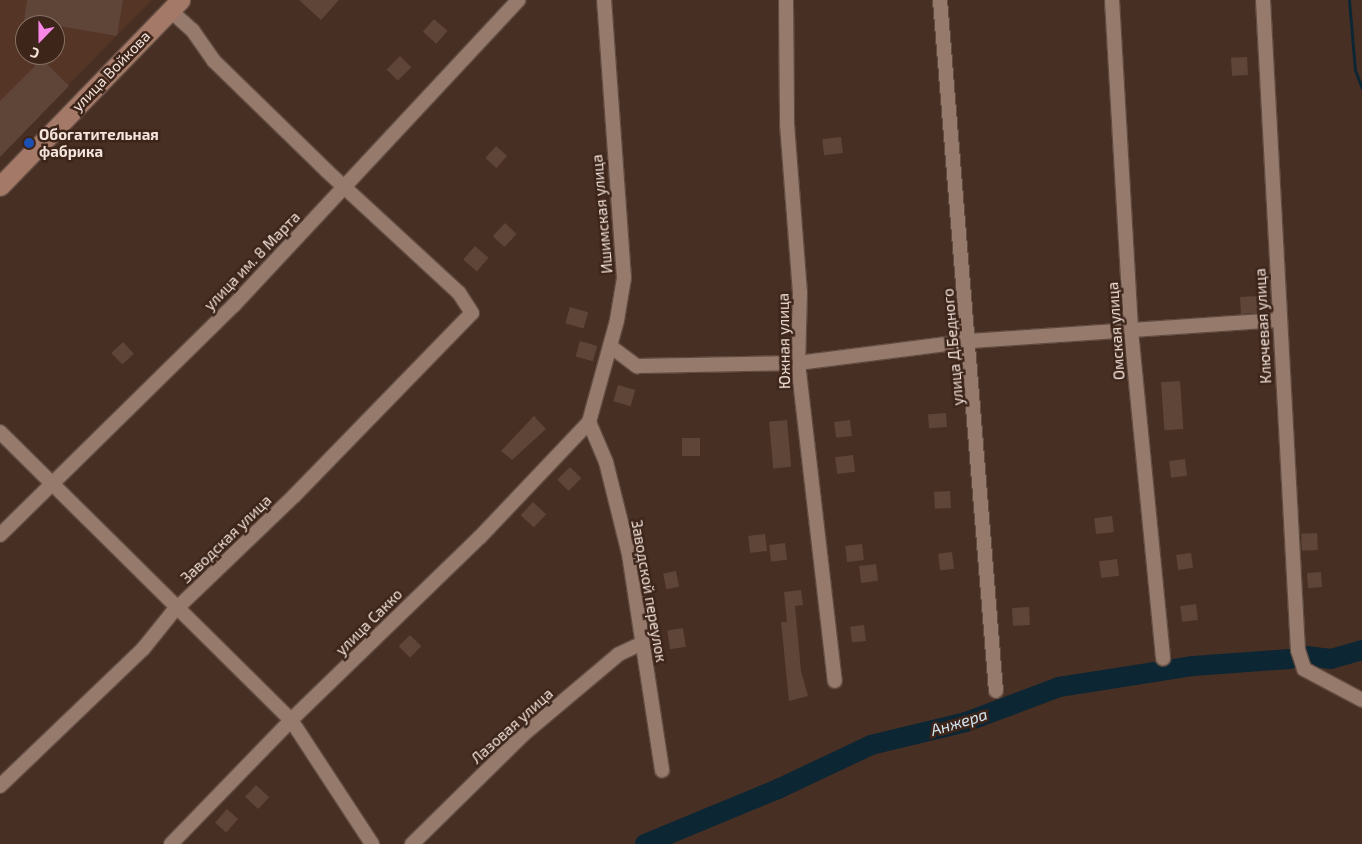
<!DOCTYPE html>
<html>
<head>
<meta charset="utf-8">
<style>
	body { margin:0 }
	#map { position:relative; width:1362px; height:844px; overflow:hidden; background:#482f24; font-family:"Exo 2",sans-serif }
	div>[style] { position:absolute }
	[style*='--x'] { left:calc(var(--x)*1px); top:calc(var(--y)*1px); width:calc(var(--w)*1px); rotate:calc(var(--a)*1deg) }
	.built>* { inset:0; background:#543526 }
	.stream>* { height:3px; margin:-1.5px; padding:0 1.5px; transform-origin:1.5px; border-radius:1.5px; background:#0c2633 }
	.river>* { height:20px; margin:-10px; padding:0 10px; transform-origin:10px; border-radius:10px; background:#0c2633 }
	.building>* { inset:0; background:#5e4538; transform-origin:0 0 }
	.roads { filter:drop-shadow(1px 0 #614c42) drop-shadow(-1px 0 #614c42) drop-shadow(0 1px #614c42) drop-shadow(0 -1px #614c42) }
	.street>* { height:14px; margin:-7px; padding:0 7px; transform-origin:7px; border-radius:7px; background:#967a6c }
	.secondary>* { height:19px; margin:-9.5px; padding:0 9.5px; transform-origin:9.5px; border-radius:9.5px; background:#a57967 }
	.dots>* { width:14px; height:14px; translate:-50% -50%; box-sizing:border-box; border:2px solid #3d251a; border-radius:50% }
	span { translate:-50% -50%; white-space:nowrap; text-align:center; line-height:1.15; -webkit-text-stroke:5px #3d251a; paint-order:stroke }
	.street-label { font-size:15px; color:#f4e4dc }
	.poi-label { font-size:15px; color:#f4e4dc; font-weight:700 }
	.left { translate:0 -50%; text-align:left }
	.water-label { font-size:16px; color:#d3e7f2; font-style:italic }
	.north { position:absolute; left:15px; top:15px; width:50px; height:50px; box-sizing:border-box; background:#3d251a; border:1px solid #867168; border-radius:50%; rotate:202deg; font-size:14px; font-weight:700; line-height:20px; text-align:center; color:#f4e4dc }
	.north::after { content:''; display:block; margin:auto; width:18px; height:22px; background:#f987e8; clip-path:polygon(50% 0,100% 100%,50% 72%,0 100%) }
</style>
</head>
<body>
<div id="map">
	<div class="built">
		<div style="clip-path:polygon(evenodd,0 0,152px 0,0 154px,0 0,25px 25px,55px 25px,55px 55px,25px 55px,25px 25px)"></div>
	</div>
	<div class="stream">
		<div style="--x:1349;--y:0;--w:70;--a:85.1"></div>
		<div style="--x:1355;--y:70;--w:19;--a:69"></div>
	</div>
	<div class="river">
		<div style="--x:1306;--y:656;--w:25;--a:7"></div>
		<div style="--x:1331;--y:659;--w:32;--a:-16"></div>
		<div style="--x:645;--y:844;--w:144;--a:-22.5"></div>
		<div style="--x:778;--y:789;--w:103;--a:-25.3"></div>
		<div style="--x:871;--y:745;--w:98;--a:-13.6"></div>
		<div style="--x:966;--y:722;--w:99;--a:-20.6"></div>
		<div style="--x:1059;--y:687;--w:136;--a:-8.9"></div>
		<div style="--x:1193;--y:666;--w:97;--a:-4.1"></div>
	</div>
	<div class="building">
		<div style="clip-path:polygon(27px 0,123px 0,117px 36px,24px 20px)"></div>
		<div style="clip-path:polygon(299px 0,339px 0,321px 20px)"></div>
		<div style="left:434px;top:19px;width:18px;height:17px;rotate:41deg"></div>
		<div style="left:400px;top:56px;width:16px;height:19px;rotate:45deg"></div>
		<div style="left:1247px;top:57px;width:18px;height:16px;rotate:87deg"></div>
		<div style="clip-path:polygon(42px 59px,69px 86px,0 157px,0 101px)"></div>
		<div style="left:841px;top:137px;width:16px;height:19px;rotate:83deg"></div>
		<div style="left:496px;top:146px;width:15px;height:16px;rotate:42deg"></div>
		<div style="left:505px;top:223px;width:16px;height:18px;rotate:43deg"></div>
		<div style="left:475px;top:246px;width:18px;height:18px;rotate:41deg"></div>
		<div style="left:1259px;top:296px;width:17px;height:19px;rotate:87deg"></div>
		<div style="left:570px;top:307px;width:19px;height:17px;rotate:16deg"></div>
		<div style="left:580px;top:341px;width:18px;height:16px;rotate:16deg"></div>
		<div style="left:123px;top:342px;width:16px;height:16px;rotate:47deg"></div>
		<div style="left:1180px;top:381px;width:48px;height:19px;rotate:86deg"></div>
		<div style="left:618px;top:385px;width:18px;height:17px;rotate:16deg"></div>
		<div style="left:946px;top:413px;width:14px;height:18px;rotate:86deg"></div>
		<div style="clip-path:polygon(534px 416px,546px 429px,512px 460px,501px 451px)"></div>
		<div style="left:787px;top:420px;width:47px;height:18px;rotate:85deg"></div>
		<div style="left:850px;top:420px;width:16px;height:16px;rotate:83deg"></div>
		<div style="left:682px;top:438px;width:18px;height:18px"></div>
		<div style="left:853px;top:455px;width:17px;height:18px;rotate:83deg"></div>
		<div style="left:1185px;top:459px;width:17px;height:16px;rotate:83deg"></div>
		<div style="left:570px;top:467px;width:16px;height:18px;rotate:45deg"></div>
		<div style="left:950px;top:491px;width:17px;height:16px;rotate:87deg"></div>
		<div style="left:533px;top:502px;width:18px;height:18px;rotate:43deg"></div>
		<div style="left:1112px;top:516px;width:16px;height:18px;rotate:83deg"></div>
		<div style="left:1317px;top:533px;width:17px;height:16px;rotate:87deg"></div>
		<div style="left:765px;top:534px;width:17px;height:17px;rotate:83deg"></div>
		<div style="left:785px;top:543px;width:17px;height:16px;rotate:83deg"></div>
		<div style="left:862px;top:544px;width:16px;height:17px;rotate:83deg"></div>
		<div style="left:952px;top:552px;width:17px;height:14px;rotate:83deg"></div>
		<div style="left:1191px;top:553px;width:15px;height:15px;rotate:82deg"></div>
		<div style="left:1117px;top:559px;width:17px;height:18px;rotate:83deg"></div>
		<div style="left:876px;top:564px;width:17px;height:17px;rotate:83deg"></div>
		<div style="left:676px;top:571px;width:16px;height:13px;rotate:79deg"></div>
		<div style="left:1321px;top:572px;width:15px;height:14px;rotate:86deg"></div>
		<div style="clip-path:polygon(801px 590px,803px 605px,795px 606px,801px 671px,808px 696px,789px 701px,781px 622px,787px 622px,784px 592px)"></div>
		<div style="left:1196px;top:604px;width:16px;height:16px;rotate:83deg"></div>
		<div style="left:1029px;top:607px;width:18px;height:17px;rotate:87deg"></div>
		<div style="left:864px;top:625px;width:16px;height:14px;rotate:83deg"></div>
		<div style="left:683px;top:628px;width:19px;height:16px;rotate:81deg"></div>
		<div style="left:410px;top:635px;width:16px;height:16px;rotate:45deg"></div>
		<div style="left:256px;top:785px;width:18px;height:16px;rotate:43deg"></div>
		<div style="left:227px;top:809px;width:15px;height:18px;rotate:42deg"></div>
	</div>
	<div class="roads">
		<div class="street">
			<div style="--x:786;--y:0;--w:124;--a:89.5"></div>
			<div style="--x:787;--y:124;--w:169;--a:85.6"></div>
			<div style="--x:800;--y:292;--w:71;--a:91.6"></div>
			<div style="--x:798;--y:363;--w:320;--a:83.4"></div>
			<div style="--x:940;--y:0;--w:693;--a:85.37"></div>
			<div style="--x:1112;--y:0;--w:332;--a:86.7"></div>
			<div style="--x:1131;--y:331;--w:329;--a:84.4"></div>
			<div style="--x:1263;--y:0;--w:651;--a:86.92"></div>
			<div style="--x:1298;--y:650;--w:20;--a:72"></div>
			<div style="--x:1304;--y:669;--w:66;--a:28.1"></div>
			<div style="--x:610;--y:346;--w:34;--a:37"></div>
			<div style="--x:637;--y:366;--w:161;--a:-1.1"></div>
			<div style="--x:798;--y:363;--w:173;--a:-7.3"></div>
			<div style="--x:970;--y:341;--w:310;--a:-3.9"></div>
			<div style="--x:589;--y:422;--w:106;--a:-74.6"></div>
			<div style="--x:617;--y:320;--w:43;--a:-80.5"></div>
			<div style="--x:624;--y:278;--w:279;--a:-94.1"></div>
			<div style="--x:589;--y:422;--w:43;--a:67"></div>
			<div style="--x:606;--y:462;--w:95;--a:76"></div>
			<div style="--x:629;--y:554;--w:219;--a:81.3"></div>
			<div style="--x:0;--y:432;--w:409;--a:44.7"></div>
			<div style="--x:291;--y:720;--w:148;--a:56.8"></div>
			<div style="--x:0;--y:535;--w:328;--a:-44.5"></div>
			<div style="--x:234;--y:305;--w:417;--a:-47"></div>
			<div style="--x:0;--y:786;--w:198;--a:-43.8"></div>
			<div style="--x:143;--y:649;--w:46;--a:-51.1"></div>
			<div style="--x:172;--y:613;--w:169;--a:-43.8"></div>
			<div style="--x:294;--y:496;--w:255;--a:-45.8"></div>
			<div style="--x:472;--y:313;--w:24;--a:-123"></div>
			<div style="--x:459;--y:293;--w:180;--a:-137.3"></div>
			<div style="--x:327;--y:171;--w:158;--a:-135.8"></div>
			<div style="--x:214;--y:61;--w:38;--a:-125"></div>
			<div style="--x:192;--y:30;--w:30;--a:-138"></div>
			<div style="--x:171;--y:844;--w:173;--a:-45.9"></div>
			<div style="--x:291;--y:720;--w:263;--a:-44.1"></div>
			<div style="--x:480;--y:537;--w:158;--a:-46.5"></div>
			<div style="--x:412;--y:844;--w:157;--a:-44.5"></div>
			<div style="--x:524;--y:734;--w:124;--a:-40.1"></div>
			<div style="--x:619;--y:654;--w:26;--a:-25"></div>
		</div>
		<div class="secondary">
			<div style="--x:0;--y:186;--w:259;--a:-45.9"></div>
		</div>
	</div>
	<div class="dots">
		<div style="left:29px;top:143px;background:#1a4fb4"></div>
	</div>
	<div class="street-label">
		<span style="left:111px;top:71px;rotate:-46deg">улица Войкова</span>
		<span style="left:602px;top:214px;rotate:-95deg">Ишимская улица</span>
		<span style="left:252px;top:261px;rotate:-46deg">улица им. 8 Марта</span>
		<span style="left:1263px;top:326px;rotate:-93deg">Ключевая улица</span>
		<span style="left:1116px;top:331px;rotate:-94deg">Омская улица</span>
		<span style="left:784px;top:341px;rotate:-91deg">Южная улица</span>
		<span style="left:953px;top:347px;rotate:-95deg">улица Д.Бедного</span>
		<span style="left:226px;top:539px;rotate:-44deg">Заводская улица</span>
		<span style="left:649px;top:591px;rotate:80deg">Заводской переулок</span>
		<span style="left:369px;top:622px;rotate:-45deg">улица Сакко</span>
		<span style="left:512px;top:726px;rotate:-42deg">Лазовая улица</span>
	</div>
	<div class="poi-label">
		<span class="left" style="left:39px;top:143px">Обогатительная<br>фабрика</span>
	</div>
	<div class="water-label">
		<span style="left:959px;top:722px;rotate:-17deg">Анжера</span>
	</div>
	<div class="north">С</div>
</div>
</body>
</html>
